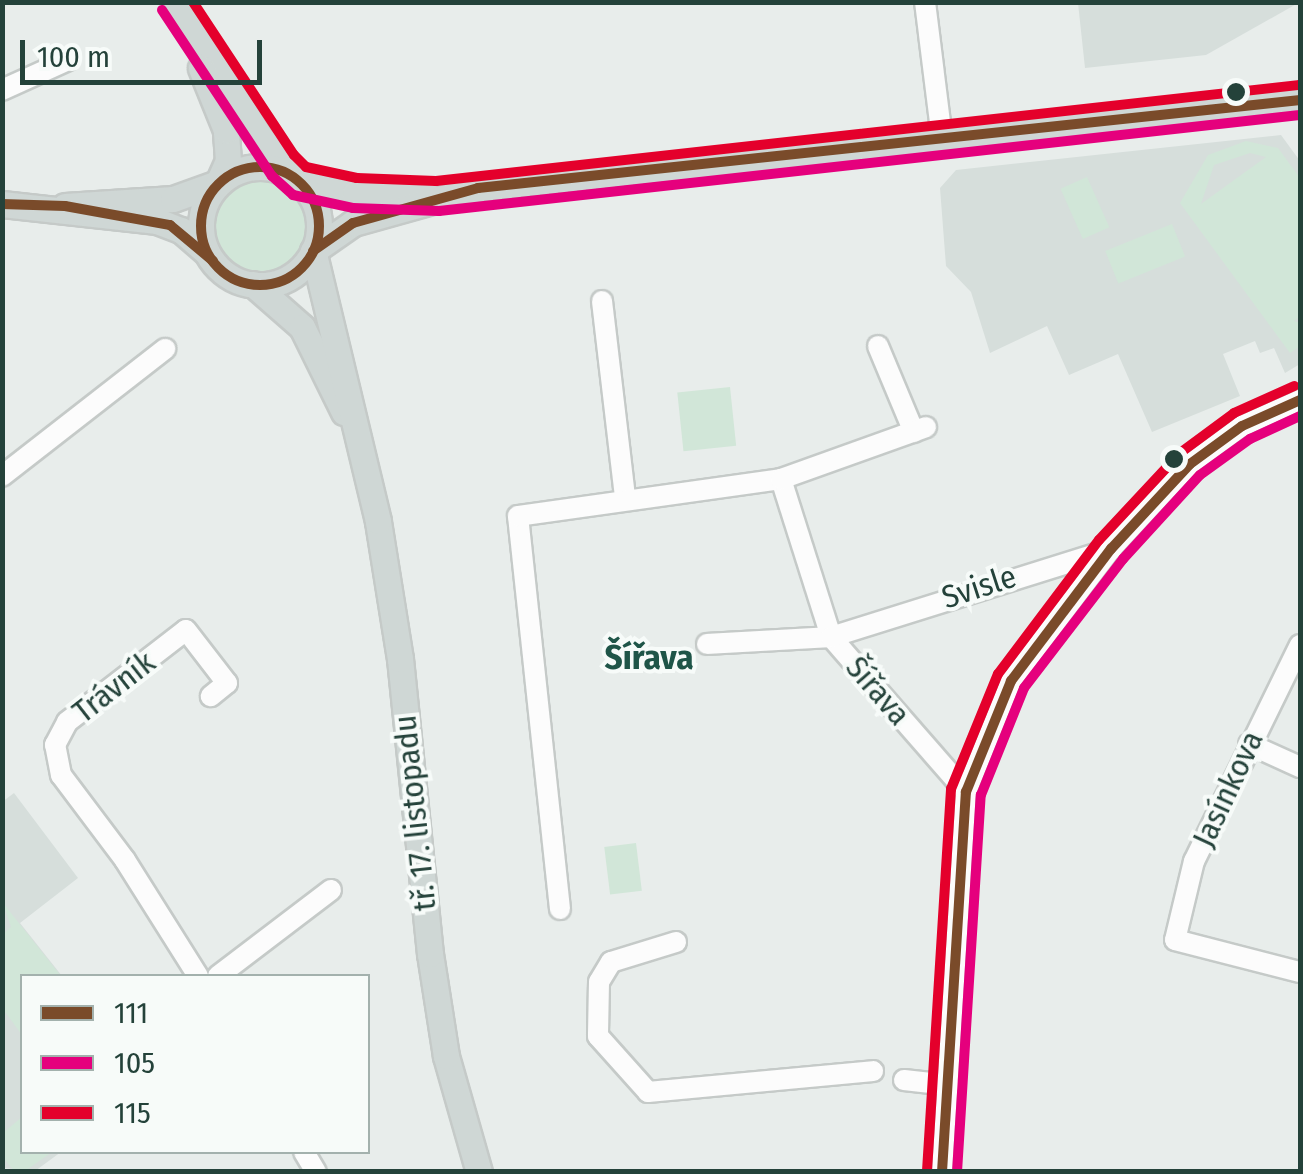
<!DOCTYPE html>
<html>
<head>
<meta charset="utf-8">
<style>
	body { margin:0 }
	#map { position:relative; width:1303px; height:1174px; overflow:hidden; background:#e8edeb; font-family:"Fira Sans Condensed",sans-serif }
	div>[style] { position:absolute }
	[style*='--x'] { left:calc(var(--x)*1px); top:calc(var(--y)*1px); width:calc(var(--w)*1px); rotate:calc(var(--a)*1deg) }
	.built>* { inset:0; background:#d6dedb }
	.green>* { inset:0; background:#d1e6d8; transform-origin:0 0 }
	.round { border-radius:50% }
	.roads { filter:drop-shadow(2px 0 #c5cac8) drop-shadow(-2px 0 #c5cac8) drop-shadow(0 2px #c5cac8) drop-shadow(0 -2px #c5cac8) }
	.minor>* { height:20px; margin:-10px; padding:0 10px; transform-origin:10px; border-radius:10px; background:#fcfcfc }
	.major>* { height:25px; margin:-12.5px; padding:0 12.5px; transform-origin:12.5px; border-radius:12.5px; background:#cfd7d5 }
	.major>.ring { margin:-12.5px; padding:0; box-sizing:content-box; background:none; border:25px solid #cfd7d5; border-radius:50% }
	.bus-1>* { height:10px; margin:-5px; padding:0 5px; transform-origin:5px; border-radius:5px; background:#7a4b2a }
	.bus-1>.ring { margin:-5px; padding:0; box-sizing:content-box; background:none; border:10px solid #7a4b2a; border-radius:50% }
	.bus-2>* { height:10px; margin:-5px; padding:0 5px; transform-origin:5px; border-radius:5px; background:#e5007d }
	.bus-3>* { height:10px; margin:-5px; padding:0 5px; transform-origin:5px; border-radius:5px; background:#e4002b }
	.dots>* { width:28px; height:28px; translate:-50% -50%; box-sizing:border-box; border:5px solid #f7fbf9; border-radius:50% }
	span { translate:-50% -50%; white-space:nowrap; text-align:center; line-height:1.15; -webkit-text-stroke:8px #f7fbf9; paint-order:stroke }
	.street-label { font-size:32px; color:#24423a }
	.neighbourhood-label { font-size:35px; color:#1f5548; font-weight:700 }
	.frame { position:absolute; inset:0; border:5px solid #24423a; pointer-events:none }
	.legend { position:absolute; left:20px; top:974px; width:350px; height:180px; box-sizing:border-box; background:#f7fbf9; border:2px solid #a3b1ad; margin:0; padding:12px 18px; list-style:none; font-size:30px; color:#24423a }
	.legend li { display:flex; align-items:center; gap:20px; height:50px }
	.legend b { width:50px; border:2px solid #a3b1ad }
	.scale { position:absolute; left:20px; top:40px; width:242px; height:45px; box-sizing:border-box; border:5px solid #24423a; border-top:0; padding-left:12px; font-size:30px; line-height:35px; white-space:nowrap; color:#24423a; -webkit-text-stroke:8px #f7fbf9; paint-order:stroke }
</style>
</head>
<body>
<div id="map">
	<div class="built">
		<div style="clip-path:polygon(1300px 2px,1206px 55px,1085px 68px,1078px 3px)"></div>
		<div style="clip-path:polygon(1281px 135px,1300px 161px,1300px 364px,1285px 373px,1274px 348px,1260px 353px,1255px 341px,1223px 354px,1240px 396px,1152px 432px,1118px 354px,1069px 375px,1047px 326px,990px 353px,971px 292px,946px 266px,940px 188px,956px 170px)"></div>
		<div style="clip-path:polygon(14px 793px,78px 878px,20px 923px,62px 976px,22px 976px,22px 1152px,61px 1152px,35px 1171px,3px 1168px,2px 802px)"></div>
	</div>
	<div class="green">
		<div style="clip-path:polygon(evenodd,1246px 141px,1278px 148px,1300px 178px,1300px 316px,1294px 321px,1300px 323px,1300px 346px,1290px 353px,1180px 203px,1208px 155px,1246px 141px,1250px 153px,1266px 157px,1201px 204px,1214px 165px,1250px 153px)"></div>
		<div style="left:1087px;top:177px;width:55px;height:29px;rotate:66deg"></div>
		<div class="round" style="left:215px;top:179px;width:96px;height:96px"></div>
		<div style="left:1172px;top:224px;width:35px;height:72px;rotate:68deg"></div>
		<div style="left:730px;top:387px;width:59px;height:53px;rotate:84deg"></div>
		<div style="left:636px;top:843px;width:48px;height:32px;rotate:83deg"></div>
		<div style="clip-path:polygon(3px 903px,61px 976px,22px 976px,22px 1035px,3px 1009px,3px 934px,11px 927px)"></div>
		<div style="clip-path:polygon(22px 1117px,22px 1152px,52px 1152px,25px 1171px,14px 1171px,3px 1157px,3px 1133px)"></div>
	</div>
	<div class="roads">
		<div class="minor">
			<div style="--x:925;--y:2;--w:137;--a:82.9"></div>
			<div style="--x:2;--y:90;--w:72;--a:-24.4"></div>
			<div style="--x:602;--y:301;--w:197;--a:83.3"></div>
			<div style="--x:878;--y:346;--w:93;--a:67.3"></div>
			<div style="--x:2;--y:476;--w:207;--a:-37.9"></div>
			<div style="--x:781;--y:479;--w:166;--a:72.4"></div>
			<div style="--x:831;--y:637;--w:206;--a:48.9"></div>
			<div style="--x:707;--y:644;--w:124;--a:-3.2"></div>
			<div style="--x:831;--y:637;--w:294;--a:-17.4"></div>
			<div style="--x:1300;--y:645;--w:241;--a:116.1"></div>
			<div style="--x:1194;--y:861;--w:81;--a:103.5"></div>
			<div style="--x:1175;--y:940;--w:129;--a:14.4"></div>
			<div style="--x:1249;--y:744;--w:56;--a:24.3"></div>
			<div style="--x:560;--y:909;--w:395;--a:-96.1"></div>
			<div style="--x:518;--y:516;--w:266;--a:-8"></div>
			<div style="--x:781;--y:479;--w:154;--a:-19.7"></div>
			<div style="--x:676;--y:942;--w:68;--a:162.9"></div>
			<div style="--x:611;--y:962;--w:23;--a:121"></div>
			<div style="--x:599;--y:982;--w:54;--a:91.1"></div>
			<div style="--x:598;--y:1036;--w:75;--a:48.2"></div>
			<div style="--x:648;--y:1092;--w:226;--a:-5.3"></div>
			<div style="--x:198;--y:976;--w:137;--a:-122.2"></div>
			<div style="--x:125;--y:860;--w:106;--a:-127"></div>
			<div style="--x:61;--y:775;--w:31;--a:-101"></div>
			<div style="--x:55;--y:745;--w:26;--a:-62"></div>
			<div style="--x:67;--y:722;--w:150;--a:-37.7"></div>
			<div style="--x:186;--y:630;--w:67;--a:52.3"></div>
			<div style="--x:227;--y:683;--w:21;--a:141"></div>
			<div style="--x:218;--y:976;--w:142;--a:-37.3"></div>
			<div style="--x:904;--y:1080;--w:45;--a:6.3"></div>
			<div style="--x:304;--y:1152;--w:23;--a:59"></div>
			<div style="--x:942;--y:1172;--w:381;--a:-86.4"></div>
			<div style="--x:966;--y:792;--w:120;--a:-67.9"></div>
			<div style="--x:1011;--y:681;--w:166;--a:-52.9"></div>
			<div style="--x:1111;--y:549;--w:116;--a:-47.1"></div>
			<div style="--x:1190;--y:464;--w:64;--a:-36.2"></div>
			<div style="--x:1242;--y:426;--w:64;--a:-24.1"></div>
		</div>
		<div class="major">
			<div style="--x:175;--y:2;--w:160;--a:57.8"></div>
			<div style="--x:260;--y:137;--w:59;--a:48.4"></div>
			<div style="--x:299;--y:181;--w:57;--a:12.1"></div>
			<div style="--x:355;--y:193;--w:72;--a:1.6"></div>
			<div class="ring" style="left:201px;top:167px;width:93px;height:93px"></div>
			<div style="--x:2;--y:204;--w:156;--a:6.3"></div>
			<div style="--x:157;--y:221;--w:26;--a:21"></div>
			<div style="--x:181;--y:230;--w:33;--a:41"></div>
			<div style="--x:65;--y:206;--w:108;--a:-3.7"></div>
			<div style="--x:173;--y:199;--w:48;--a:-19.6"></div>
			<div style="--x:218;--y:183;--w:24;--a:-66"></div>
			<div style="--x:228;--y:161;--w:31;--a:-94"></div>
			<div style="--x:226;--y:130;--w:67;--a:-112"></div>
			<div style="--x:253;--y:284;--w:65;--a:41.3"></div>
			<div style="--x:302;--y:327;--w:95;--a:63.7"></div>
			<div style="--x:479;--y:1172;--w:121;--a:-105.9"></div>
			<div style="--x:446;--y:1056;--w:103;--a:-98.9"></div>
			<div style="--x:430;--y:954;--w:297;--a:-95.8"></div>
			<div style="--x:400;--y:659;--w:140;--a:-99.1"></div>
			<div style="--x:378;--y:521;--w:278;--a:-103.5"></div>
			<div style="--x:313;--y:251;--w:49;--a:-35"></div>
			<div style="--x:353;--y:223;--w:130;--a:-15.6"></div>
			<div style="--x:478;--y:188;--w:827;--a:-6.11"></div>
		</div>
	</div>
	<div class="bus-1">
		<div class="ring" style="left:201px;top:167px;width:108px;height:108px"></div>
		<div style="--x:2;--y:204;--w:63;--a:1.8"></div>
		<div style="--x:65;--y:206;--w:107;--a:10.3"></div>
		<div style="--x:170;--y:225;--w:56;--a:39.9"></div>
		<div style="--x:313;--y:251;--w:49;--a:-35"></div>
		<div style="--x:353;--y:223;--w:130;--a:-15.6"></div>
		<div style="--x:478;--y:188;--w:827;--a:-6.11"></div>
		<div style="--x:942;--y:1172;--w:381;--a:-86.4"></div>
		<div style="--x:966;--y:792;--w:120;--a:-67.9"></div>
		<div style="--x:1011;--y:681;--w:166;--a:-52.9"></div>
		<div style="--x:1111;--y:549;--w:116;--a:-47.1"></div>
		<div style="--x:1190;--y:464;--w:64;--a:-36.2"></div>
		<div style="--x:1242;--y:426;--w:64;--a:-24.1"></div>
	</div>
	<div class="bus-2">
		<div style="--x:162;--y:10;--w:199;--a:56.5"></div>
		<div style="--x:272;--y:176;--w:28;--a:42"></div>
		<div style="--x:293;--y:195;--w:61;--a:12.2"></div>
		<div style="--x:353;--y:208;--w:86;--a:2"></div>
		<div style="--x:439;--y:211;--w:866;--a:-6.36"></div>
		<div style="--x:957;--y:1172;--w:378;--a:-86.4"></div>
		<div style="--x:981;--y:795;--w:115;--a:-68.1"></div>
		<div style="--x:1024;--y:688;--w:163;--a:-52.5"></div>
		<div style="--x:1123;--y:559;--w:114;--a:-47.5"></div>
		<div style="--x:1200;--y:475;--w:62;--a:-35.8"></div>
		<div style="--x:1250;--y:439;--w:55;--a:-24.7"></div>
	</div>
	<div class="bus-3">
		<div style="--x:193;--y:2;--w:183;--a:56.6"></div>
		<div style="--x:294;--y:155;--w:17;--a:45"></div>
		<div style="--x:306;--y:167;--w:52;--a:12.2"></div>
		<div style="--x:357;--y:178;--w:79;--a:2.2"></div>
		<div style="--x:436;--y:181;--w:867;--a:-6.35"></div>
		<div style="--x:927;--y:1171;--w:383;--a:-86.4"></div>
		<div style="--x:951;--y:789;--w:124;--a:-67.8"></div>
		<div style="--x:998;--y:674;--w:168;--a:-53"></div>
		<div style="--x:1099;--y:540;--w:119;--a:-47"></div>
		<div style="--x:1180;--y:453;--w:67;--a:-36.5"></div>
		<div style="--x:1234;--y:413;--w:66;--a:-24.2"></div>
	</div>
	<div class="dots">
		<div style="left:1236px;top:92px;background:#24423a"></div>
		<div style="left:1174px;top:459px;background:#24423a"></div>
	</div>
	<div class="street-label">
		<span style="left:979px;top:587px;rotate:-18deg">Svisle</span>
		<span style="left:114px;top:687px;rotate:-38deg">Trávník</span>
		<span style="left:878px;top:691px;rotate:49deg">Šířava</span>
		<span style="left:1228px;top:789px;rotate:-65deg">Jasínkova</span>
		<span style="left:415px;top:813px;rotate:-96deg">tř. 17. listopadu</span>
	</div>
	<div class="neighbourhood-label">
		<span style="left:649px;top:657px">Šířava</span>
	</div>
	<div class="frame"></div>
	<ul class="legend">
	<li><b style="height:12px;background:#7a4b2a"></b>111</li>
	<li><b style="height:12px;background:#e5007d"></b>105</li>
	<li><b style="height:12px;background:#e4002b"></b>115</li>
	</ul>
	<div class="scale">100 m</div>
</div>
</body>
</html>
